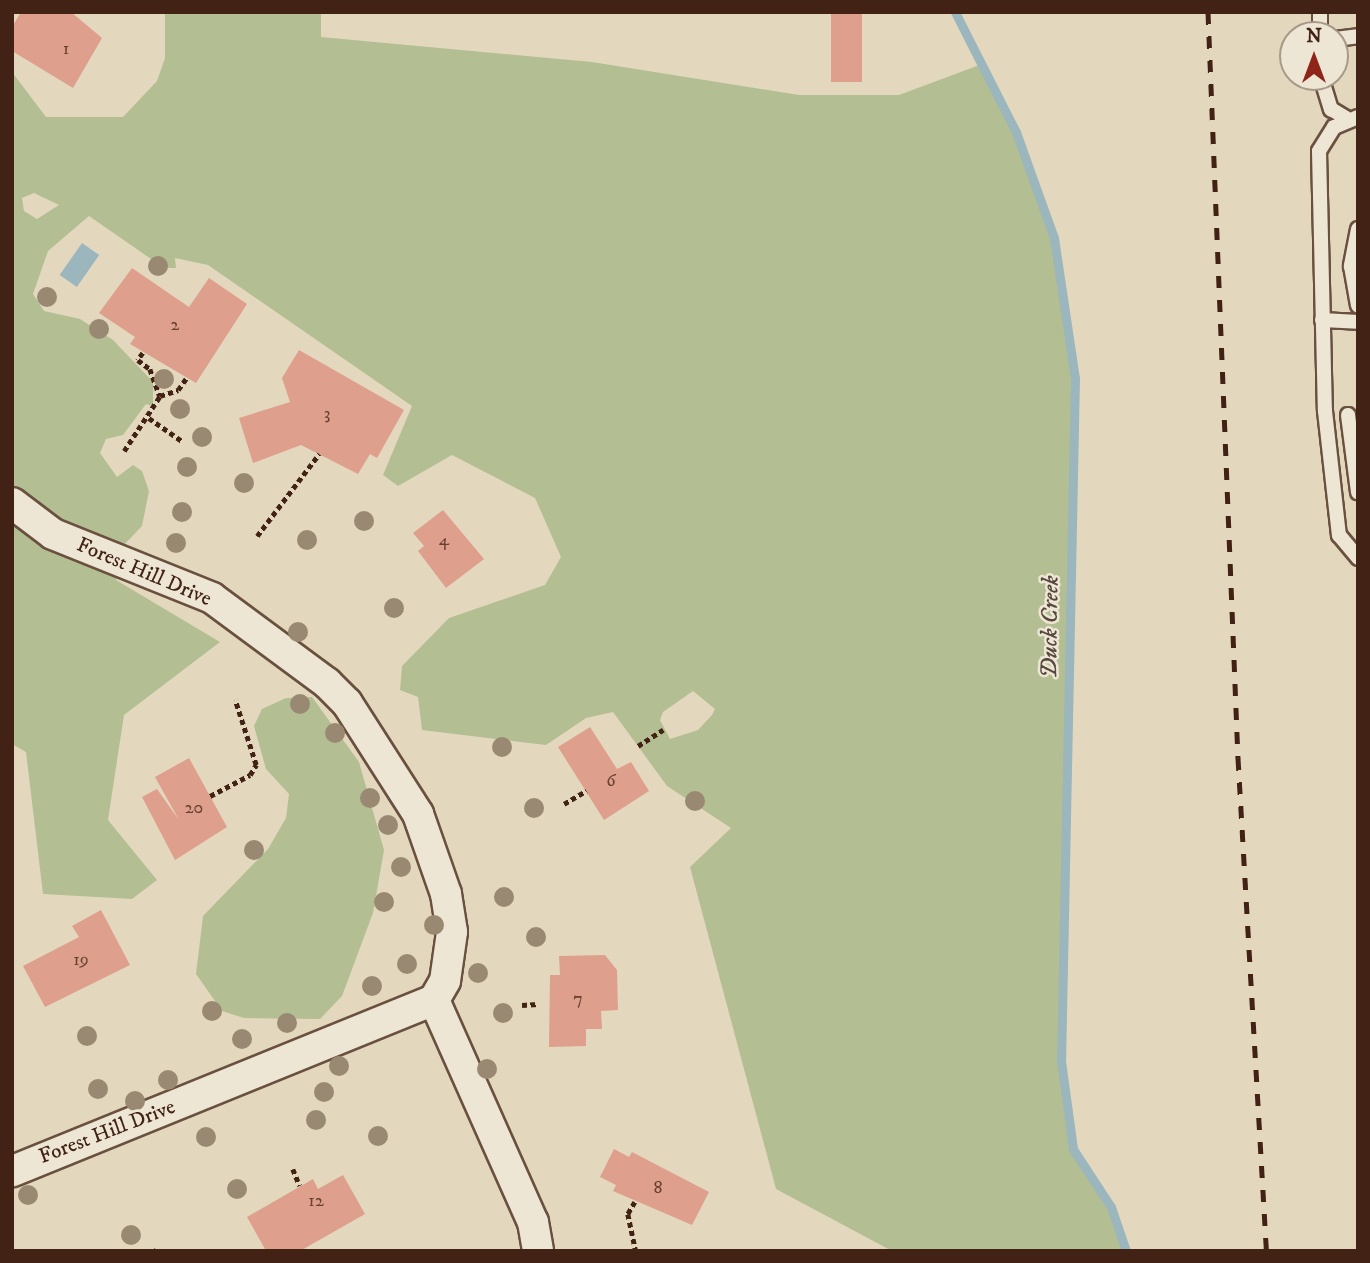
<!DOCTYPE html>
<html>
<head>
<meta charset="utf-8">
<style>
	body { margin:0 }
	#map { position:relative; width:1370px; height:1263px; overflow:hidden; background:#e3d8be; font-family:"IM FELL DW Pica",serif }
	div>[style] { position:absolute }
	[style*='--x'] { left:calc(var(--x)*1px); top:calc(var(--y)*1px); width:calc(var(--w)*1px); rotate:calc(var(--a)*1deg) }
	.green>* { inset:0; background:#b3bf92 }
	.water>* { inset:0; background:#9bb6bd; transform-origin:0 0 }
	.stream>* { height:9px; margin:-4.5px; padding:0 4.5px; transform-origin:4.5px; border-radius:4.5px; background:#9bb6bd }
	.building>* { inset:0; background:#de9f8c; transform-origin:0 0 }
	.path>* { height:4.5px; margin-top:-2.25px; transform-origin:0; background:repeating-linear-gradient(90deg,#412214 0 5px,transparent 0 8.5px) }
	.roads { filter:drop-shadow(2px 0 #6a503e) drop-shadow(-2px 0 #6a503e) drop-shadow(0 2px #6a503e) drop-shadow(0 -2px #6a503e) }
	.service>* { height:14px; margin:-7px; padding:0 7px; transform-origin:7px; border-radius:7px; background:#ede6d5 }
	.minor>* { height:30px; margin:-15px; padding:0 15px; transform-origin:15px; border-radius:15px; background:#ede6d5 }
	.rail>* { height:5px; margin-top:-2.5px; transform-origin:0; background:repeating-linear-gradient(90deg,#412214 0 12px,transparent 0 24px) }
	.trees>* { width:20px; height:20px; margin:-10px; border-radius:50%; background:#9a8972 }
	span { translate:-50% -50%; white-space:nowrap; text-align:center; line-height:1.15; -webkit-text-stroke:5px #ede6d5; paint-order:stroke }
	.number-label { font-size:18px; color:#684132 }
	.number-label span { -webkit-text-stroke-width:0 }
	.street-label { font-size:21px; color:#412214 }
	.water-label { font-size:23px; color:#58473e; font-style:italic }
	.frame { position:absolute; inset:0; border:14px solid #412214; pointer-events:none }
	.north { position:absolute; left:1279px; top:21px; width:70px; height:70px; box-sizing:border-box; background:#ede6d5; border:2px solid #a89888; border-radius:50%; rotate:0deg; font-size:19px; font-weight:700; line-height:28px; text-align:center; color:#412214 }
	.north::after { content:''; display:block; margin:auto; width:24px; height:32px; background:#8f2418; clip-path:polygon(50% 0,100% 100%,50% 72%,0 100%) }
</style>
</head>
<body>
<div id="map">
	<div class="green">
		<div style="clip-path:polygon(evenodd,165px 12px,321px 12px,321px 37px,592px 62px,799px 95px,899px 95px,982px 64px,1016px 132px,1054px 238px,1075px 378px,1061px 1061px,1073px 1149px,1111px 1207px,1126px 1251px,892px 1251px,776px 1189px,690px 867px,731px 828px,667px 786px,613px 712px,586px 718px,546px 745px,422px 730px,418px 697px,400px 690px,402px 666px,449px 618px,545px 585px,561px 557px,535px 498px,452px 455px,398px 486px,383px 475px,412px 406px,208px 265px,175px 258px,176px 268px,164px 268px,89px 216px,48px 251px,33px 294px,44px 311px,80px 319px,113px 340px,153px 382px,153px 406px,146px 404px,123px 435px,106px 439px,100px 453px,117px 477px,133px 465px,142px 471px,149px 491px,142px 526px,121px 548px,116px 580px,220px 642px,124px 715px,108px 820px,157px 880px,132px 899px,43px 894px,26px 752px,12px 744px,12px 72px,46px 117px,123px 117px,157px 81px,165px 58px,165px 12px,34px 193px,59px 205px,37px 219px,24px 211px,22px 198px,34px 193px,165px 12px,693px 691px,715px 709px,712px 715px,698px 730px,670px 739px,660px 720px,663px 712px,693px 691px)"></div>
		<div style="clip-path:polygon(312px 697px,359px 762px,384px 850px,373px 913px,342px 996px,320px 1019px,244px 1018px,222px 1011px,196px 974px,203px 916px,268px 849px,286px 818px,289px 794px,266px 769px,254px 726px,262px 709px,286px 698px)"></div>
	</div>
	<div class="water">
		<div style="left:82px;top:243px;width:21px;height:39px;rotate:35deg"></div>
	</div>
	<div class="stream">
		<div style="--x:955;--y:12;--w:135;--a:63.1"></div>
		<div style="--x:1016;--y:132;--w:113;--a:70.3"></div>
		<div style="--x:1054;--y:238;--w:142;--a:81.5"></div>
		<div style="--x:1075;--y:378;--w:683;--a:91.17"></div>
		<div style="--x:1061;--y:1061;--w:89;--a:82.2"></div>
		<div style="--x:1073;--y:1149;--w:69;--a:56.8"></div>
		<div style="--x:1111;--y:1207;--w:46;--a:71.2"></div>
	</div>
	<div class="building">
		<div style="clip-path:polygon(21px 12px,71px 12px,102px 38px,73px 88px,12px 51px,12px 27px)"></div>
		<div style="left:831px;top:12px;width:31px;height:70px"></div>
		<div style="clip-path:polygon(132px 268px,189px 307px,209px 278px,247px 304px,196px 383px,130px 344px,135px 337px,99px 313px)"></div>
		<div style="clip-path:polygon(299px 350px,404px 410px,377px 458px,370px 454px,358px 474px,301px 445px,253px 463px,239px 418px,290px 402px,282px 378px)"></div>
		<div style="clip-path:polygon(443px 510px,484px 559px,446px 588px,418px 551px,424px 546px,413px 533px)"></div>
		<div style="clip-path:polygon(590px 727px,617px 769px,631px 762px,649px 791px,604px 820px,558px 747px)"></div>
		<div style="clip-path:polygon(189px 758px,227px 827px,175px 860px,142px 797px,157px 789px,179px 820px,155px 777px)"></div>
		<div style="clip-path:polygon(101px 910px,130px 965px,45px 1007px,23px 966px,79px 937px,72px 926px)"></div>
		<div style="clip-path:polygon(605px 955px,617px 970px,618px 1010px,601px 1011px,602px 1029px,586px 1029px,586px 1046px,549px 1047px,550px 975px,560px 975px,559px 956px)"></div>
		<div style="clip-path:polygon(614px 1149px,629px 1157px,632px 1152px,709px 1192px,692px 1225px,613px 1191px,616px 1185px,600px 1177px)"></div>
		<div style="clip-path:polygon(343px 1175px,365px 1214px,300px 1251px,266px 1251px,247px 1217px,313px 1179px,318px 1189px)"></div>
	</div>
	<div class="path">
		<div style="--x:143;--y:353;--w:9;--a:126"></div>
		<div style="--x:138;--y:360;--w:15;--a:37"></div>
		<div style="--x:150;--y:369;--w:29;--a:70"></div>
		<div style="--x:149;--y:418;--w:40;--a:34.9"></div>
		<div style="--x:124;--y:451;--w:66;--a:-56.8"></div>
		<div style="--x:160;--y:396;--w:19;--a:-18"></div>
		<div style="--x:178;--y:390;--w:16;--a:-55"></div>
		<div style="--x:257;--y:536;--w:103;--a:-52.9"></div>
		<div style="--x:638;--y:746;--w:30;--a:-33"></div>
		<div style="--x:210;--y:796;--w:45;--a:-27.7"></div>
		<div style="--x:250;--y:775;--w:12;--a:-59"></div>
		<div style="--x:256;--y:765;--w:68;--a:-107.9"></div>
		<div style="--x:564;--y:804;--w:26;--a:-31"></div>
		<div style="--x:522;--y:1005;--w:16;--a:-4"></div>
		<div style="--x:293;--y:1169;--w:18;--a:68"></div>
		<div style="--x:635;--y:1202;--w:14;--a:120"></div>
		<div style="--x:628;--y:1214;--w:38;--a:78"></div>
		<div style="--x:153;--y:1249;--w:2;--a:63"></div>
	</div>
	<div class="roads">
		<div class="service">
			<div style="--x:1320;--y:12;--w:23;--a:90"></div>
			<div style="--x:1335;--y:39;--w:23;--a:-7"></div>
			<div style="--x:1321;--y:77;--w:34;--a:73"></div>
			<div style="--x:1331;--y:109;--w:17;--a:31"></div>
			<div style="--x:1358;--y:117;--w:26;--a:157"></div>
			<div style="--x:1334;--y:127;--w:28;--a:122"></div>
			<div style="--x:1319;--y:151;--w:260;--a:88.7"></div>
			<div style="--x:1325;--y:411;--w:125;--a:83.6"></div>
			<div style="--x:1339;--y:535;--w:30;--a:50"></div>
			<div style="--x:1358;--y:229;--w:38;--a:101"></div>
			<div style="--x:1351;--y:266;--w:40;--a:80"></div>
			<div style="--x:1322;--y:320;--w:36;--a:3"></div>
			<div style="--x:1348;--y:415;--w:78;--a:82.6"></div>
		</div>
		<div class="minor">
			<div style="--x:12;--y:503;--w:51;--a:37.1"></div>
			<div style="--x:53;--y:534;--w:171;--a:21.9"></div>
			<div style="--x:212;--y:598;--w:143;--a:36.5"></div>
			<div style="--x:327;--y:683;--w:28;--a:45"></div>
			<div style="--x:347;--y:703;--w:132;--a:57.4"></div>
			<div style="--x:418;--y:814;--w:85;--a:70.7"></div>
			<div style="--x:446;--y:894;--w:38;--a:81"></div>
			<div style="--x:452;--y:932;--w:49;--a:98.1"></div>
			<div style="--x:445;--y:981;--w:22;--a:120"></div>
			<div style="--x:434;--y:1000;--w:455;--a:157.9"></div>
			<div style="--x:434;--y:1000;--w:243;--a:66"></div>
			<div style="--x:533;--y:1222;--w:29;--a:80"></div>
		</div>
	</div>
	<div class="rail">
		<div style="--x:1208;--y:12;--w:747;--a:87.7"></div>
		<div style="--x:1238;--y:758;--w:494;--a:86.7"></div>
	</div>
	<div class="trees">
		<div style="left:158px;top:266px"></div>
		<div style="left:47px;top:297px"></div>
		<div style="left:99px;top:329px"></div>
		<div style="left:164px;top:379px"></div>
		<div style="left:180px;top:409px"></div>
		<div style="left:202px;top:437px"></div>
		<div style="left:187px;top:467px"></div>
		<div style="left:244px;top:483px"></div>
		<div style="left:182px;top:512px"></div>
		<div style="left:364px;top:521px"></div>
		<div style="left:307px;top:540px"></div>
		<div style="left:176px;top:543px"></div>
		<div style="left:394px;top:608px"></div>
		<div style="left:298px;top:632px"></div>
		<div style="left:300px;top:704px"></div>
		<div style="left:335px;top:733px"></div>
		<div style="left:502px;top:747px"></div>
		<div style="left:370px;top:798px"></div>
		<div style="left:695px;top:801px"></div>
		<div style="left:534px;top:808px"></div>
		<div style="left:388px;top:825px"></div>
		<div style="left:254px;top:850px"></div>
		<div style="left:401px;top:867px"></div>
		<div style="left:504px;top:897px"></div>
		<div style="left:384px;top:902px"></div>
		<div style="left:434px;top:925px"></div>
		<div style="left:536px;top:937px"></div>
		<div style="left:407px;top:964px"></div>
		<div style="left:478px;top:973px"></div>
		<div style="left:372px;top:986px"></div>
		<div style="left:212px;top:1011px"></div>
		<div style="left:503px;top:1013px"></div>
		<div style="left:287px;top:1023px"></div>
		<div style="left:87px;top:1036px"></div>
		<div style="left:242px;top:1039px"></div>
		<div style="left:339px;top:1066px"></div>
		<div style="left:487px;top:1069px"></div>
		<div style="left:168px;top:1080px"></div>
		<div style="left:98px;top:1089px"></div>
		<div style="left:324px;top:1092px"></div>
		<div style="left:135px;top:1101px"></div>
		<div style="left:316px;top:1120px"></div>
		<div style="left:378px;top:1136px"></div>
		<div style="left:206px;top:1137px"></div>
		<div style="left:237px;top:1189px"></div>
		<div style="left:28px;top:1195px"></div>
		<div style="left:131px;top:1235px"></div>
	</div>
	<div class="number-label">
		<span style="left:66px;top:49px">1</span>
		<span style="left:175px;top:325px">2</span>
		<span style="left:327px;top:414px">3</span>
		<span style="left:444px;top:540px">4</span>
		<span style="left:611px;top:781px">6</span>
		<span style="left:194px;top:808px">20</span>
		<span style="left:81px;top:960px">19</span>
		<span style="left:578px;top:999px">7</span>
		<span style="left:658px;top:1188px">8</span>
		<span style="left:316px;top:1201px">12</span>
	</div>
	<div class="street-label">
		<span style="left:144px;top:572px;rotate:23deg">Forest Hill Drive</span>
		<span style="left:107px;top:1132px;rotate:-21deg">Forest Hill Drive</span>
	</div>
	<div class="water-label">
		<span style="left:1051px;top:627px;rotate:-89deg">Duck Creek</span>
	</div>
	<div class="frame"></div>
	<div class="north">N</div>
</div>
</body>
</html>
